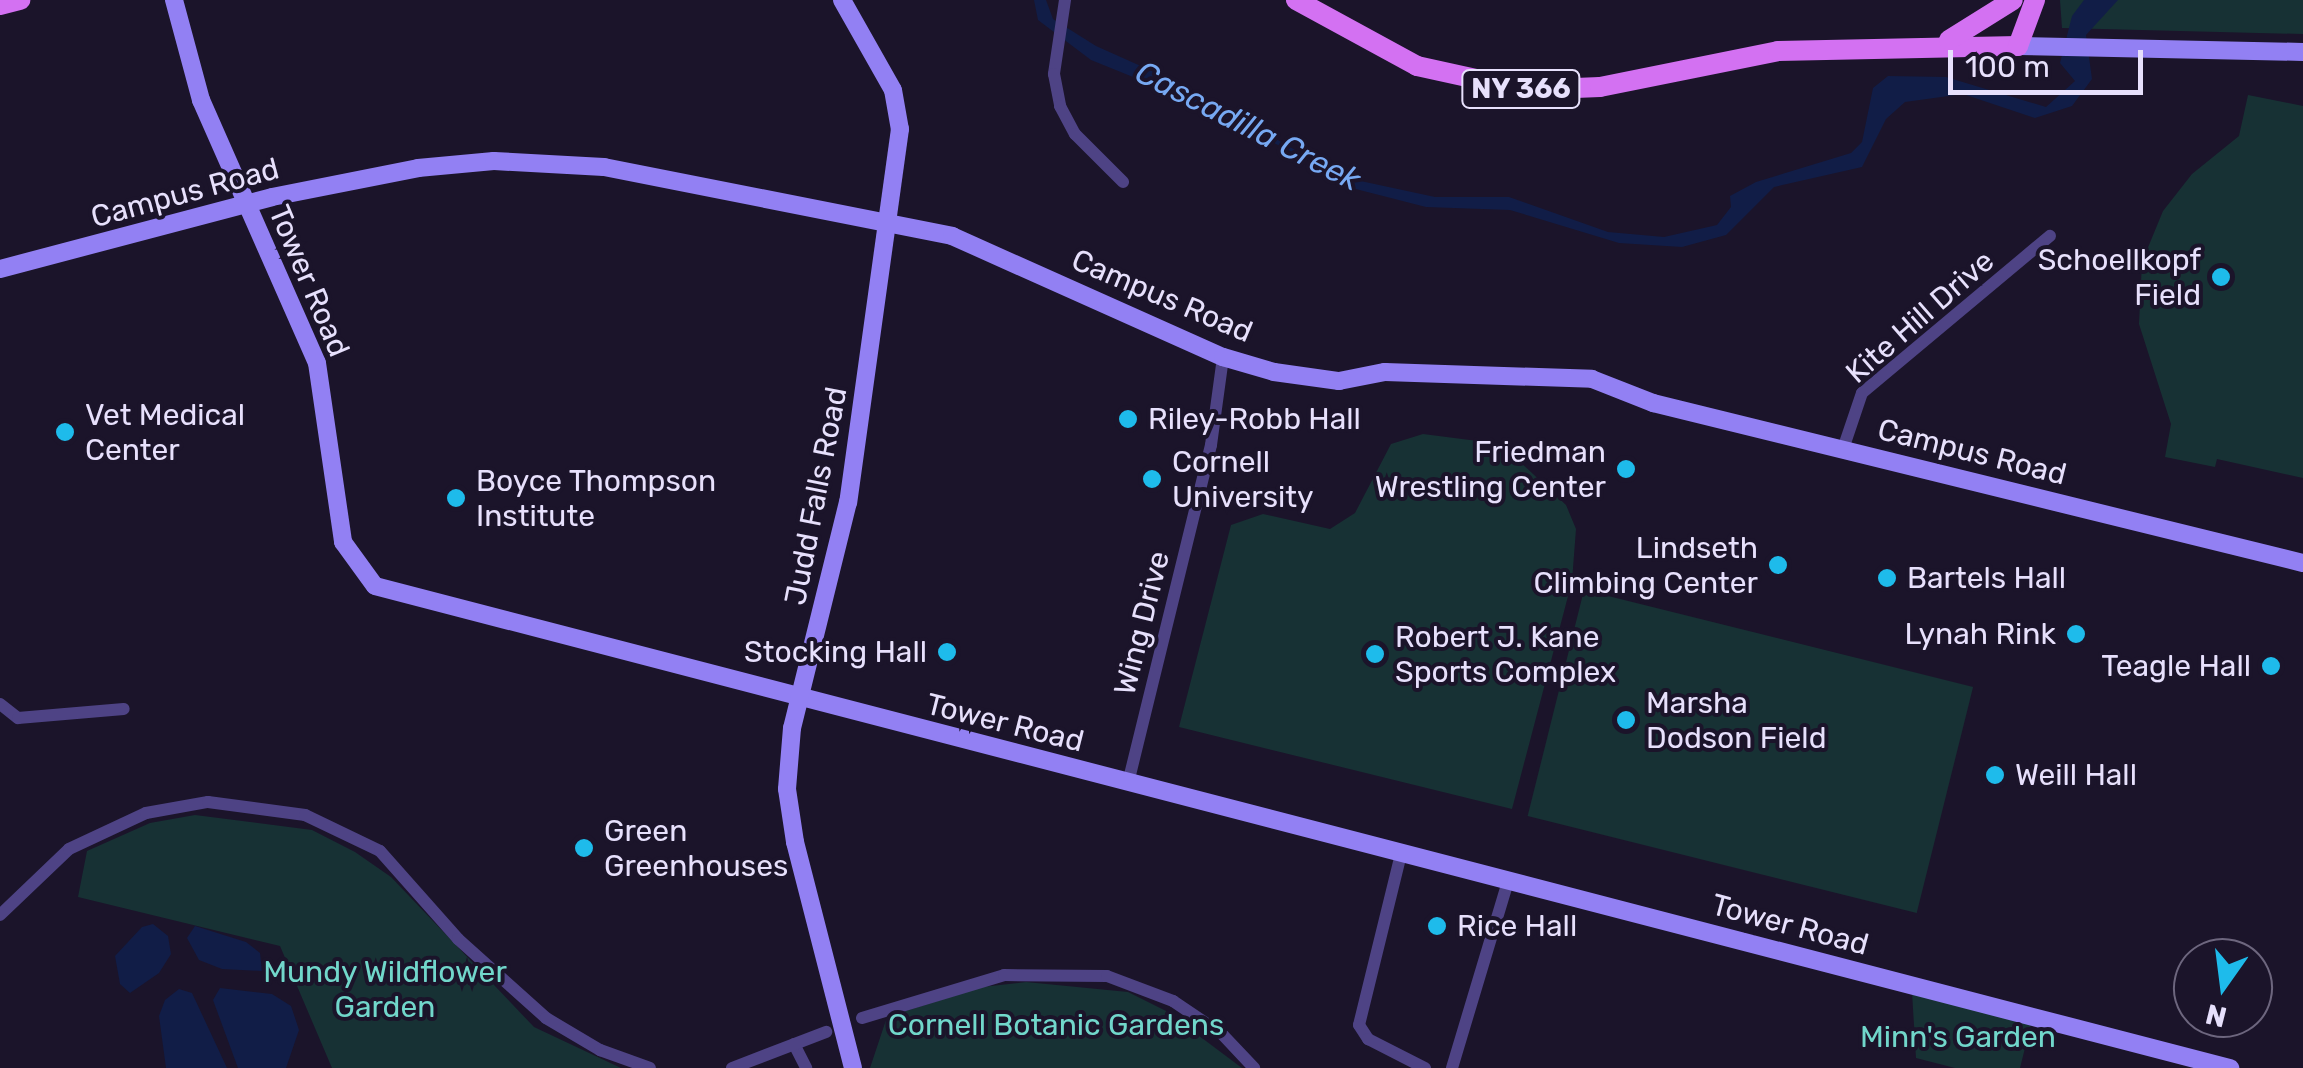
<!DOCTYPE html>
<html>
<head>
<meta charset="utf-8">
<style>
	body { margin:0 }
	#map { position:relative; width:2303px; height:1068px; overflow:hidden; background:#1b142a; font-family:Rubik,sans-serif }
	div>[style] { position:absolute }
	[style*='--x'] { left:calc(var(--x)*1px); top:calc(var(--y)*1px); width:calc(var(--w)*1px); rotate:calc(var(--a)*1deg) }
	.green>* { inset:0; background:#173134; transform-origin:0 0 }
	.water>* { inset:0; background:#111d47 }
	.street>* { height:12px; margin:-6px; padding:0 6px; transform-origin:6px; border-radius:6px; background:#4e4385 }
	.secondary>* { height:18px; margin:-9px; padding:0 9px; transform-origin:9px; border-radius:9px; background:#9280f3 }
	.primary>* { height:20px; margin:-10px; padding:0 10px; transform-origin:10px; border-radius:10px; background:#d371f2 }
	.dots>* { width:28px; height:28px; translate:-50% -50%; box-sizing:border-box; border:5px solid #1b142a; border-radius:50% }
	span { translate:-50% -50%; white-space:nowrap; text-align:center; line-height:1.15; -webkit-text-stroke:8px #1b142a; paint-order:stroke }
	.shield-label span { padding:2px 8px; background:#1b142a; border:2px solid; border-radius:8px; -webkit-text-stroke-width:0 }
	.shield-label { font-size:28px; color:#e7e0fc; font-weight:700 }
	.street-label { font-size:30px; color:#e7e0fc }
	.poi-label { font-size:30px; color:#e7e0fc }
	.right { translate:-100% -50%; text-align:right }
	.left { translate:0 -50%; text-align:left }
	.park-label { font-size:30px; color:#71d7cb }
	.water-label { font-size:32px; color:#77a9f3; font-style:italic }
	.north { position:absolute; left:2173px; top:938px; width:100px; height:100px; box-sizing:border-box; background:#1b142a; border:2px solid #6d667e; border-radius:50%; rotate:194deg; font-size:28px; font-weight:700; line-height:40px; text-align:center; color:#e7e0fc }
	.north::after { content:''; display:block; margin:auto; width:35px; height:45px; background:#1ebbeb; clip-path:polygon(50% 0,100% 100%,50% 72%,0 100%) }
	.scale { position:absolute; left:1948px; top:50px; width:195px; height:45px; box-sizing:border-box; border:5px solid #e7e0fc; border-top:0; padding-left:12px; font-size:30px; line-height:35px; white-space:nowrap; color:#e7e0fc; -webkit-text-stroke:8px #1b142a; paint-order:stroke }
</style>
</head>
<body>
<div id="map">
	<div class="green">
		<div style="clip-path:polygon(2060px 0,2303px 0,2303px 34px,2062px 28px)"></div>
		<div style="clip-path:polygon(2248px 95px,2303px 106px,2303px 478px,2217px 459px,2215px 467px,2165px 457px,2171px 424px,2139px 324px,2142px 262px,2163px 211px,2192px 174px,2239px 136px)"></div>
		<div style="clip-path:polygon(1423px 434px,1501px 444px,1566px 505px,1576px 529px,1572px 581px,1512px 809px,1179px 727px,1231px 525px,1263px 514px,1330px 529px,1355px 513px,1391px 444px)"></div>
		<div style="left:1584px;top:590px;width:401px;height:233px;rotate:14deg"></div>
		<div style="clip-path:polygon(195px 815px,312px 830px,355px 852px,391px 877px,534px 1027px,621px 1068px,332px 1068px,280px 946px,78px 897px,87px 851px,150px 823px)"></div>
		<div style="clip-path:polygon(1026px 982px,1128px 992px,1166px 1011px,1242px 1068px,870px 1068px,887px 1017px,982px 987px)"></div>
		<div style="clip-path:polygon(1912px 992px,2031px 1024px,2020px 1068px,1955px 1068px,1916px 1058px)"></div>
	</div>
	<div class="water">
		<div style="clip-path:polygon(1034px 0,1046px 0,1053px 19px,1096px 46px,1181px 84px,1342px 177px,1435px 197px,1509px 197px,1608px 232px,1664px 237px,1717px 225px,1731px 207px,1730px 196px,1756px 182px,1851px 153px,1862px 142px,1873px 88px,1888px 76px,1946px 77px,2046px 107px,2075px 81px,2060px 63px,2072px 16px,2084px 0,2118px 0,2086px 35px,2092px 79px,2072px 106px,2035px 118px,1963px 94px,1905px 102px,1886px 119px,1862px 167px,1774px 187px,1726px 235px,1682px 247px,1619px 243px,1510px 210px,1426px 207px,1344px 186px,1308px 160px,1180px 96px,1091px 60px,1038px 20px)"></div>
		<div style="clip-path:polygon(153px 924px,168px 936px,171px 954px,159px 973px,130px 993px,120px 984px,115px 956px,142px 927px)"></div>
		<div style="clip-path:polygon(195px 926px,246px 942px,260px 953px,262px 971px,222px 969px,199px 960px,187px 938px)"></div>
		<div style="clip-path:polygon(220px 988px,272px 994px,291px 1006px,299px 1030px,286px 1068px,238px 1068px,213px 1000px)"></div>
		<div style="clip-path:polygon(179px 989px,192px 993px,227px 1068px,166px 1068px,159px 1016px,165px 1000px)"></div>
	</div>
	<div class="street">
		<div style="--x:1065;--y:0;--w:75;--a:98.5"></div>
		<div style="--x:1054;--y:74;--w:33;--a:79"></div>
		<div style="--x:1060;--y:106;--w:32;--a:62"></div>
		<div style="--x:1075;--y:134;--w:68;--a:45"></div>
		<div style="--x:1843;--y:449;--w:59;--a:-71.3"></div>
		<div style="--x:1862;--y:393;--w:245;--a:-39.9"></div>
		<div style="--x:0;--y:704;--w:23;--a:38"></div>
		<div style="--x:18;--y:718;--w:106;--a:-4.9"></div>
		<div style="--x:1128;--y:783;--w:348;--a:-76.2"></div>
		<div style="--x:1211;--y:445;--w:89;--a:-82.2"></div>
		<div style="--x:1401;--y:854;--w:176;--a:103.8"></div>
		<div style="--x:1359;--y:1025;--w:17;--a:57"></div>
		<div style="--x:1368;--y:1039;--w:64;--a:27"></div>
		<div style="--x:0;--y:915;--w:95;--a:-43.7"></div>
		<div style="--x:69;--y:849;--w:85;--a:-25.1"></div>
		<div style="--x:146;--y:813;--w:63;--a:-10.1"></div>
		<div style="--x:208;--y:802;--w:98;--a:7.6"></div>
		<div style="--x:305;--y:815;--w:83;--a:25.6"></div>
		<div style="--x:380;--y:851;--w:118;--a:48.4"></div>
		<div style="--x:458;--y:939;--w:118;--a:41.9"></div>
		<div style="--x:546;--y:1018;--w:63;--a:30.7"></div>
		<div style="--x:600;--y:1050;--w:53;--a:19.8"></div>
		<div style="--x:862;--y:1018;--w:148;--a:-16.8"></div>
		<div style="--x:1004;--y:975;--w:103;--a:0.6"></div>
		<div style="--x:1107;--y:976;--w:71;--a:20.7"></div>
		<div style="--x:1173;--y:1001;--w:59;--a:34"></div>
		<div style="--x:1222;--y:1034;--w:47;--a:46.7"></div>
		<div style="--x:794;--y:1044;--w:27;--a:63"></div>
		<div style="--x:732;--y:1068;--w:101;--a:-21"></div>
		<div style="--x:1452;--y:1068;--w:195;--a:-73.3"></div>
	</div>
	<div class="secondary">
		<div style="--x:174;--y:0;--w:104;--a:74.9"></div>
		<div style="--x:201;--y:100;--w:287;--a:66.2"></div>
		<div style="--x:317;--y:363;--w:181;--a:81.7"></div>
		<div style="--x:343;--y:542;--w:54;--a:54"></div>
		<div style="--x:375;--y:586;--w:1917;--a:14.57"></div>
		<div style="--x:842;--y:0;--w:103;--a:60.5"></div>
		<div style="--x:893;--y:90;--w:40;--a:80"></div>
		<div style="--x:900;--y:129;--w:377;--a:97.9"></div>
		<div style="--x:848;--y:502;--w:233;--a:103.9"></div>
		<div style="--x:792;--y:728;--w:61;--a:94.7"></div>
		<div style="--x:787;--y:789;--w:54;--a:81.4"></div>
		<div style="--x:795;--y:842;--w:233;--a:75.6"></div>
		<div style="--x:2018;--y:46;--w:285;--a:1.2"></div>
		<div style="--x:0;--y:269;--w:281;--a:-14.8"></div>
		<div style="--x:272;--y:197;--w:149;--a:-11.2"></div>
		<div style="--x:418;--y:168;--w:76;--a:-5.3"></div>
		<div style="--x:494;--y:161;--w:110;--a:3.1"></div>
		<div style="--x:604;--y:167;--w:355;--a:11.2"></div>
		<div style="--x:952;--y:236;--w:297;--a:24.1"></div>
		<div style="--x:1223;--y:357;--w:53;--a:16.4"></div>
		<div style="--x:1274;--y:372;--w:66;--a:7.9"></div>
		<div style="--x:1339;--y:381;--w:47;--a:-11.1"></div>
		<div style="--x:1385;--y:372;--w:207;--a:1.9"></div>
		<div style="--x:1592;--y:379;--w:66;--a:21.5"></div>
		<div style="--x:1653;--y:403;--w:669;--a:13.83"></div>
	</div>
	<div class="primary">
		<div style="--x:1296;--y:0;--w:138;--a:28.6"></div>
		<div style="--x:1417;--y:66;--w:112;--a:12.4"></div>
		<div style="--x:1526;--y:90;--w:74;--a:-2.3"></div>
		<div style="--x:1600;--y:87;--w:182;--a:-11.4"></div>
		<div style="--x:1778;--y:51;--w:240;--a:-1.2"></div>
		<div style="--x:2018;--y:46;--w:49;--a:-69.7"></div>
		<div style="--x:0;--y:5;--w:21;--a:-14"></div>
		<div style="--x:1949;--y:40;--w:75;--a:-32"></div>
	</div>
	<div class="dots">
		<div style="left:2221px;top:277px;background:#1ebbeb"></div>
		<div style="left:1128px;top:419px;background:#1ebbeb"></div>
		<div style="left:65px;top:432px;background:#1ebbeb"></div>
		<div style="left:1626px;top:469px;background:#1ebbeb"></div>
		<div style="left:1152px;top:479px;background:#1ebbeb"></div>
		<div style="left:456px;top:498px;background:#1ebbeb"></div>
		<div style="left:1778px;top:565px;background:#1ebbeb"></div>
		<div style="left:1887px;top:578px;background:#1ebbeb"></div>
		<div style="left:2076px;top:634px;background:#1ebbeb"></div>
		<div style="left:947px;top:652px;background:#1ebbeb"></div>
		<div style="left:1375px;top:654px;background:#1ebbeb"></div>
		<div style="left:2271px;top:666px;background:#1ebbeb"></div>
		<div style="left:1626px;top:720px;background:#1ebbeb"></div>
		<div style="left:1995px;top:775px;background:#1ebbeb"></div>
		<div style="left:584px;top:848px;background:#1ebbeb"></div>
		<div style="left:1437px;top:926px;background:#1ebbeb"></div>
	</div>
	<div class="shield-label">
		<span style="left:1521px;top:89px">NY 366</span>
	</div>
	<div class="street-label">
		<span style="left:185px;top:193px;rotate:-15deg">Campus Road</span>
		<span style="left:309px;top:281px;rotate:67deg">Tower Road</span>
		<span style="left:1162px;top:296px;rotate:23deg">Campus Road</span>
		<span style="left:1920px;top:317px;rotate:-41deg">Kite Hill Drive</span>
		<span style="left:1972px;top:452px;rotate:14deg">Campus Road</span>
		<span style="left:816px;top:496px;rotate:-79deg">Judd Falls Road</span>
		<span style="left:1142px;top:623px;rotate:-76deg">Wing Drive</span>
		<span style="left:1005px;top:723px;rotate:14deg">Tower Road</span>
		<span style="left:1790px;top:925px;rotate:15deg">Tower Road</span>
	</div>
	<div class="poi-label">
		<span class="right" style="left:2201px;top:277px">Schoellkopf<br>Field</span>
		<span class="left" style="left:85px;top:432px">Vet Medical<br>Center</span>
		<span class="left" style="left:1148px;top:419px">Riley-Robb Hall</span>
		<span class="right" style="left:1606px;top:469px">Friedman<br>Wrestling Center</span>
		<span class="left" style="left:1172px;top:479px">Cornell<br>University</span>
		<span class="left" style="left:476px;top:498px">Boyce Thompson<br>Institute</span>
		<span class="right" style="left:1758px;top:565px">Lindseth<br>Climbing Center</span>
		<span class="left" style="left:1907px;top:578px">Bartels Hall</span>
		<span class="right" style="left:2056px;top:634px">Lynah Rink</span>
		<span class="left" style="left:1395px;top:654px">Robert J. Kane<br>Sports Complex</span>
		<span class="right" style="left:927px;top:652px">Stocking Hall</span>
		<span class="right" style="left:2251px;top:666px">Teagle Hall</span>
		<span class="left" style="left:1646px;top:720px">Marsha<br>Dodson Field</span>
		<span class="left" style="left:2015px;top:775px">Weill Hall</span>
		<span class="left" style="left:604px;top:848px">Green<br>Greenhouses</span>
		<span class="left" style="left:1457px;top:926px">Rice Hall</span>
	</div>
	<div class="park-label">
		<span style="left:385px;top:989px">Mundy Wildflower<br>Garden</span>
		<span style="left:1056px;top:1025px">Cornell Botanic Gardens</span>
		<span style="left:1958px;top:1037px">Minn's Garden</span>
	</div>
	<div class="water-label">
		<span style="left:1248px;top:126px;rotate:27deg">Cascadilla Creek</span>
	</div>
	<div class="north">N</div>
	<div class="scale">100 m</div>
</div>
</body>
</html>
